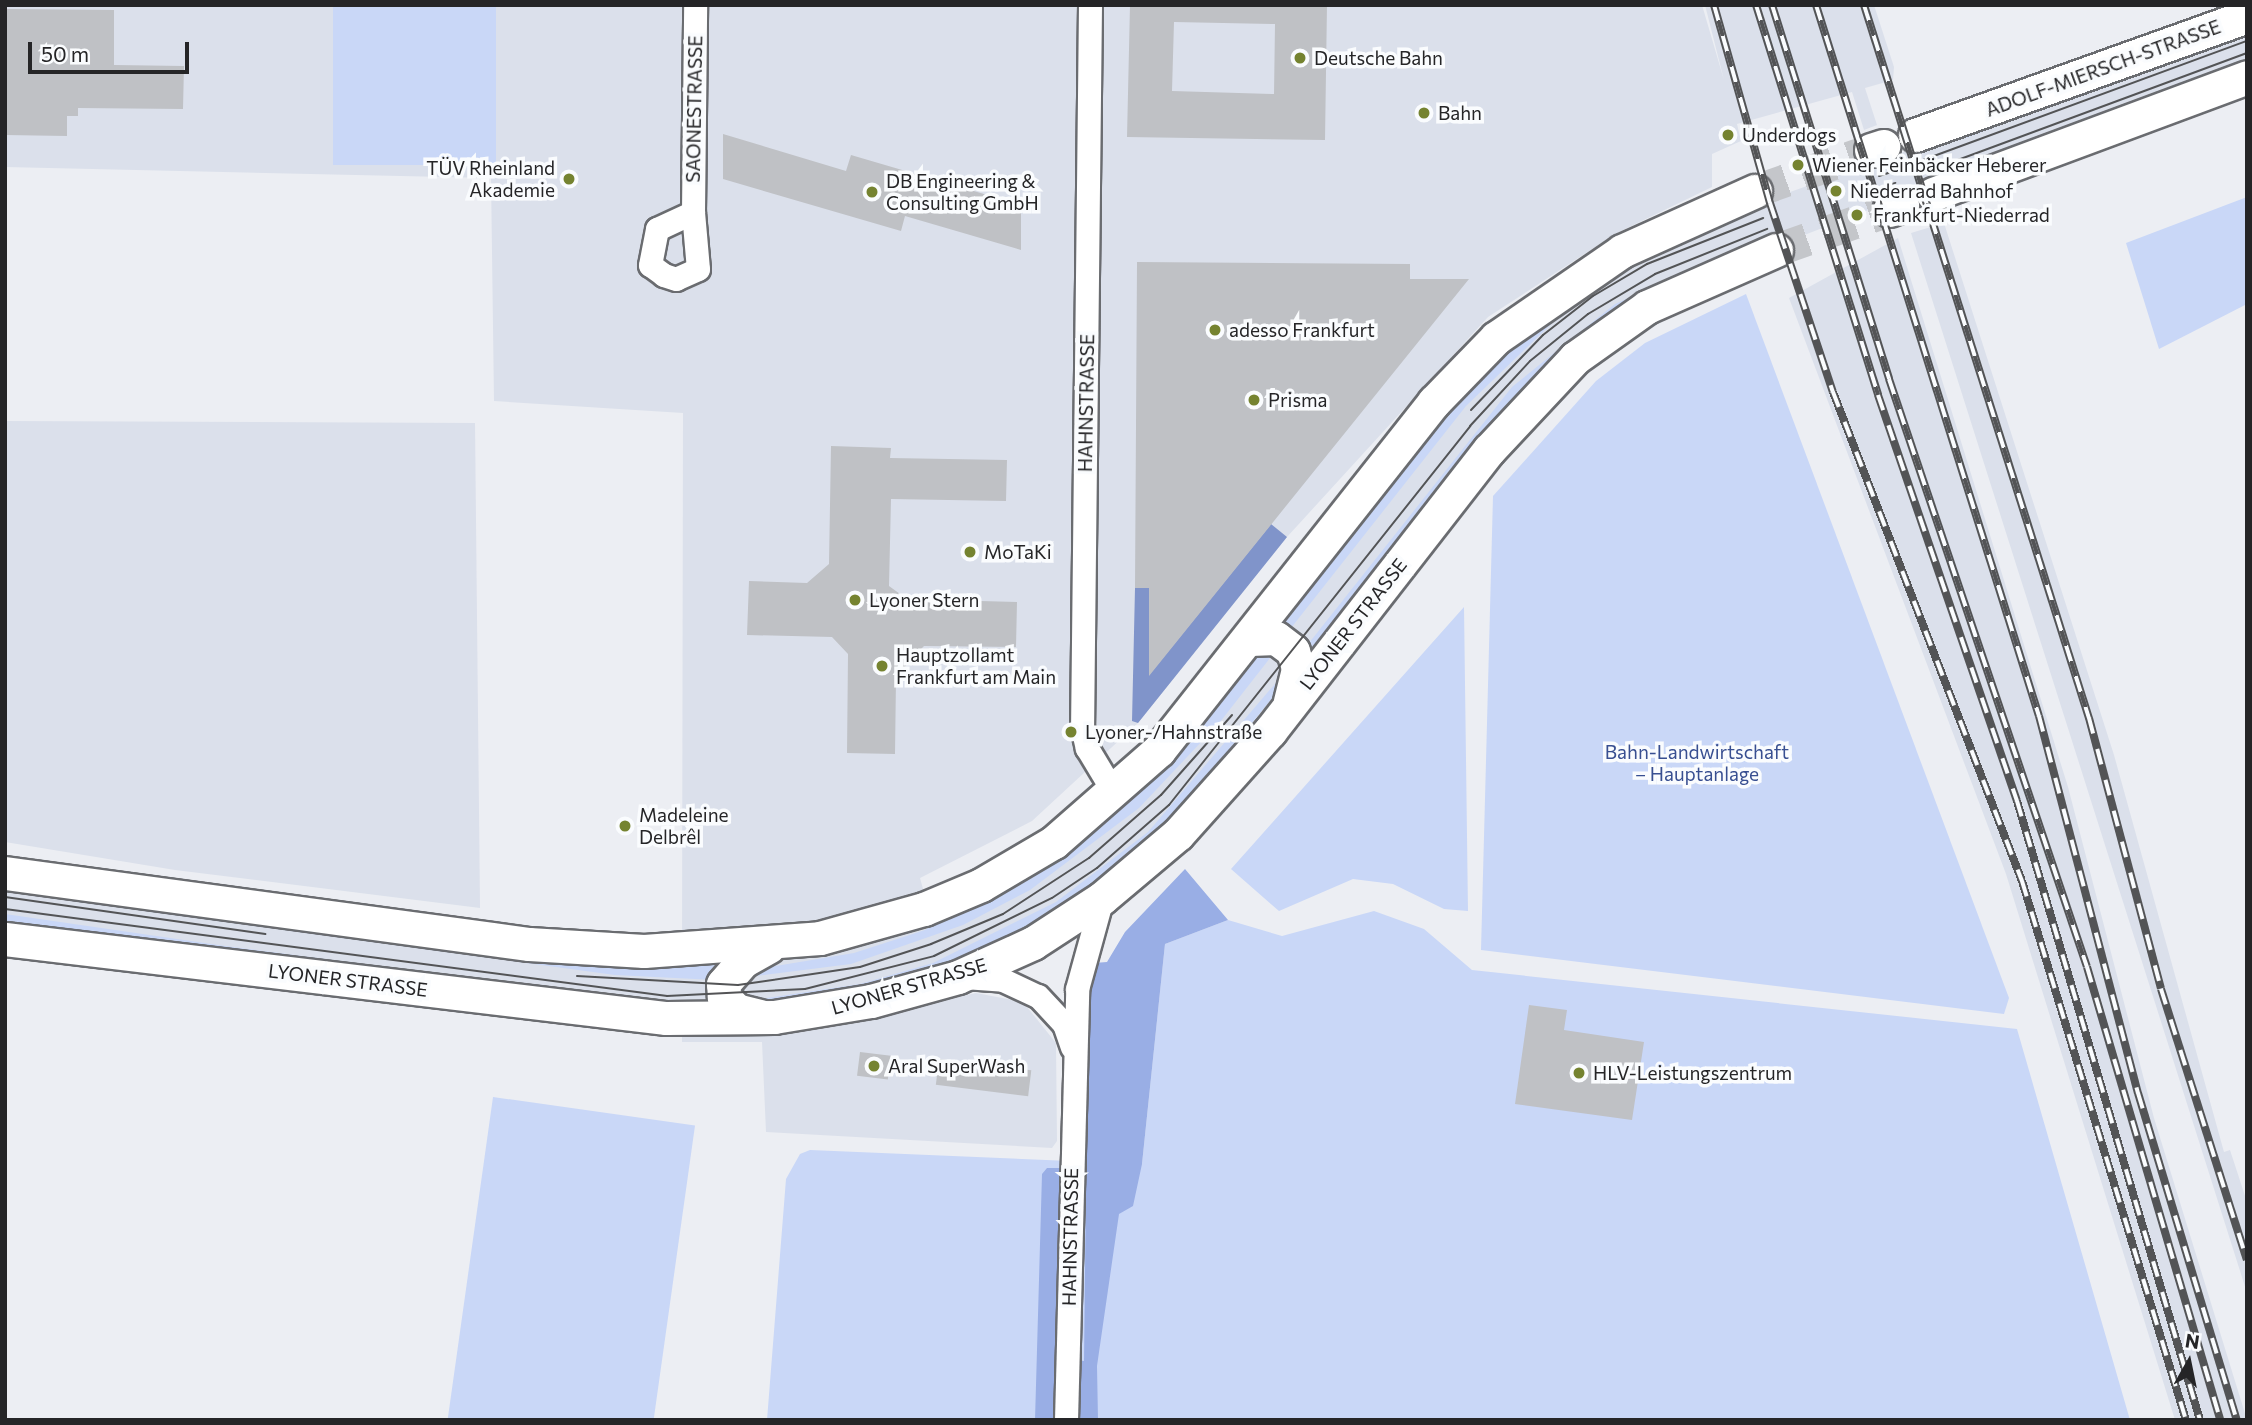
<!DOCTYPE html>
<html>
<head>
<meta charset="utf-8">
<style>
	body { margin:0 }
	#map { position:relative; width:2252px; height:1425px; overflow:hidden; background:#eceef3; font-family:Commissioner,sans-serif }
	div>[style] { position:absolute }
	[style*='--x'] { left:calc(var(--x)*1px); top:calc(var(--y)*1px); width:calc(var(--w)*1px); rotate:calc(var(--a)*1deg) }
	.built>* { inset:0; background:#dbe0eb }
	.green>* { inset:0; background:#c9d7f7; transform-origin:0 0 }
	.forest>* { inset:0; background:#99aee5 }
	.water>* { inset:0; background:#8094ca }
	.building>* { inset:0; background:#bfc1c5; transform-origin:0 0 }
	.secondary-tunnel>* { height:33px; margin-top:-16.5px; transform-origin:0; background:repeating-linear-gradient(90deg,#c4c6ca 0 33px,transparent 0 50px) }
	.roads { filter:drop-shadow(2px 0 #6a6c70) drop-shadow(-2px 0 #6a6c70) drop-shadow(0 2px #6a6c70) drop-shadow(0 -2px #6a6c70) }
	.minor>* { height:23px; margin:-11.5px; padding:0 11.5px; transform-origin:11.5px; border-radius:11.5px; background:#fff }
	.secondary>* { height:33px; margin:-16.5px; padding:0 16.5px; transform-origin:16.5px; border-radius:16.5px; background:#fff }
	.tram>* { height:2px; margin:-1px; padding:0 1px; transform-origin:1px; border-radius:1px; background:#535456 }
	.rail>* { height:8px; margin-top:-4px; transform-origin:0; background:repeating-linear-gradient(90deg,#fafcfe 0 16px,#535456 0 32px); box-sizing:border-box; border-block:2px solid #535456 }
	.dots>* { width:19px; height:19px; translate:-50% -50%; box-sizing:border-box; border:4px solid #fafcfe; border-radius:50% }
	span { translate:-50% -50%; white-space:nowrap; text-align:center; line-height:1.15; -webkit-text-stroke:7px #fafcfe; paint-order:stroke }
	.poi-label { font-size:19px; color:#252527 }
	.left { translate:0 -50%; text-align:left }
	.right { translate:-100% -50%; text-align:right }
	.street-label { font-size:19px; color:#252527 }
	.park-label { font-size:19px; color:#384f91 }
	.frame { position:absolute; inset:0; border:7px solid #252527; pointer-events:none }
	.north { position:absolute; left:2154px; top:1327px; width:70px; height:70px; -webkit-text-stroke:5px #fafcfe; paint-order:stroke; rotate:9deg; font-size:19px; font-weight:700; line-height:28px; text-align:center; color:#252527 }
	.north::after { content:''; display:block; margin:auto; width:24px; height:32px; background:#252527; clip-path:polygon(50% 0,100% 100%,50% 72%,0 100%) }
	.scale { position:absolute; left:28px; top:42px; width:161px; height:32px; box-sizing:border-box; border:4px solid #252527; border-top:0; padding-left:9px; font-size:21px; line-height:24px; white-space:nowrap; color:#252527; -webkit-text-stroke:5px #fafcfe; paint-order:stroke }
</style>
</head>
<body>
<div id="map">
	<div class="built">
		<div style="clip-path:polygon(5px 5px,1702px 5px,1724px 80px,1705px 5px,1874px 5px,1894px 67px,1893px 80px,1865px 88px,1877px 125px,1864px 130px,1852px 92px,1737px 124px,1741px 141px,1712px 154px,1712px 187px,1615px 234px,1488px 317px,1287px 537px,1138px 723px,1032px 821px,920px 878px,933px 925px,1260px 651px,1278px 656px,1286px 677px,1132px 859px,945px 970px,953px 998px,976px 993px,1023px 1002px,1056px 1043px,1057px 1141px,1052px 1148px,766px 1132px,762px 1042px,682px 1042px,682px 1009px,5px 928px,5px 882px,682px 961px,683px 413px,494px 401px,491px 178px,5px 167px)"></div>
		<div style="clip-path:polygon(2247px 31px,2247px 63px,1650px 295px,1303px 675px,1296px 634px,1286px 625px,1440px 411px,1614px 269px,1759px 203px)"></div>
		<div style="clip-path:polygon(1944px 223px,2114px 755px,2224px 1152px,2230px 1150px,2247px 1202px,2247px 1293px,1911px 233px)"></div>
		<div style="clip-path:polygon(1898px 238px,2068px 787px,2154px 1118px,2247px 1420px,2175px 1420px,2006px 874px,1789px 298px)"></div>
		<div style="clip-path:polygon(5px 421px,475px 423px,480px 908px,175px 870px,5px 842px)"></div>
	</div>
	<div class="green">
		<div style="left:333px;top:5px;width:163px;height:160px"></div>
		<div style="clip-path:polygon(2247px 31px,1966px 138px,1962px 129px)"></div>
		<div style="clip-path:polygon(2247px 197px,2247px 304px,2159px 349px,2126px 243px)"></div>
		<div style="clip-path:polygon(1722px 216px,1725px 225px,1641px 260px,1574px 302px,1466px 406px,1291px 628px,1275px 625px,1393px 468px,1500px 352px,1614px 269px)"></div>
		<div style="clip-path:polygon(1736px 250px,1650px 295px,1307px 663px,1305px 648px,1512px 387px,1615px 304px)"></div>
		<div style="clip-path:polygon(1746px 294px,2009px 998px,2004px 1014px,1481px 950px,1493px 496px,1596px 381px,1645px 343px)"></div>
		<div style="clip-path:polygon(1464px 607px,1468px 911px,1444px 909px,1393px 884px,1353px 879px,1279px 911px,1231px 869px)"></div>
		<div style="clip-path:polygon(1274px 653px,1220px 722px,1139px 808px,1030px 890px,963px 925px,851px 964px,740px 978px,751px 970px,854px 953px,925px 930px,958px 910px,1253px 655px)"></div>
		<div style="clip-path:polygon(1286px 671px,1283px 685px,1200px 787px,1087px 899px,951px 968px,806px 1002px,740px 1002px,860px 984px,933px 963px,1056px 902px,1148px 832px)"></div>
		<div style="clip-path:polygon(5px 882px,723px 960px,715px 980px,615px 975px,5px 892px)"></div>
		<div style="clip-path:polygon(1374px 911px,1424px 929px,1472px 970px,2017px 1029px,2130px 1420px,767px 1420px,786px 1179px,800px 1154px,810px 1150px,1142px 1164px,1165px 944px,1228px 920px,1282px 936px)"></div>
		<div style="clip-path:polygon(5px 914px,232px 947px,718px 1010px,5px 928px)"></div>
		<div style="left:493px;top:1097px;width:204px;height:325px;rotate:8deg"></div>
	</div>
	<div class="forest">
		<div style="clip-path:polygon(1185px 869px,1228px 920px,1165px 944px,1142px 1164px,1133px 1206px,1119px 1214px,1097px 1366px,1098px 1420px,1035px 1420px,1042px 1174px,1047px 1168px,1060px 1168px,1056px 1327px,1061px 1358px,1084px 1361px,1088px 1007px,1094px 963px,1107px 962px,1125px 932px)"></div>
	</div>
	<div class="water">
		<div style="clip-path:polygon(1271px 524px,1287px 537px,1138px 723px,1132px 721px,1135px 588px,1149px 588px,1149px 675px)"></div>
	</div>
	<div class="building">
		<div style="clip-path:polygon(evenodd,1130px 5px,1327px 5px,1325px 140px,1127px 137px,1130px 5px,1174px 22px,1275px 24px,1274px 94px,1172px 91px,1174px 22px)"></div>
		<div style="clip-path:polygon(5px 9px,114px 10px,114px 65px,184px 66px,183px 109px,78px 108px,78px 116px,67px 116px,67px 136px,5px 135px)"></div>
		<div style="clip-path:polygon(723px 134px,846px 171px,851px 155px,1021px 205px,1021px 250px,905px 216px,901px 231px,723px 179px)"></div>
		<div style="clip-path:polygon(1137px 262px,1410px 264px,1410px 279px,1469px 279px,1149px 676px,1149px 588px,1135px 588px)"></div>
		<div style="clip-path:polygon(831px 446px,891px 448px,890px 458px,1007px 460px,1006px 501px,891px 499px,889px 586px,907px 599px,1017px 602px,1016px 647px,924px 646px,911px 659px,896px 679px,895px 754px,847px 753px,848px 654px,832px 637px,747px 635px,749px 581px,807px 583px,829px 564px)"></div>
		<div style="clip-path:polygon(1529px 1005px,1567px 1010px,1564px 1030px,1644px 1042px,1632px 1120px,1515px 1104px)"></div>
		<div style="left:860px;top:1052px;width:31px;height:24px;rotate:7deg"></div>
		<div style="left:939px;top:1059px;width:93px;height:26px;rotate:7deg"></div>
	</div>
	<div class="secondary-tunnel">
		<div style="--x:1755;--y:191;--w:123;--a:-19.5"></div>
		<div style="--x:1776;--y:250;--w:120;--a:-19.5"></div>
	</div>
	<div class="roads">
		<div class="minor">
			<div style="--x:1090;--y:5;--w:722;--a:90.63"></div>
			<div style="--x:1082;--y:727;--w:22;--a:77"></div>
			<div style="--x:1087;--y:748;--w:52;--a:59"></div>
			<div style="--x:693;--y:212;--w:207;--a:-89.4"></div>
			<div style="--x:693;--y:212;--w:57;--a:85"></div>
			<div style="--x:698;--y:269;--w:24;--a:156"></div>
			<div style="--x:676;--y:279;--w:13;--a:-162"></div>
			<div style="--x:664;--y:275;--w:17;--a:-144"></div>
			<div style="--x:650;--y:265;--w:37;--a:-79"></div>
			<div style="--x:657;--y:229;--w:40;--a:-25"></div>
			<div style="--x:964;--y:977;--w:39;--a:4"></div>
			<div style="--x:1003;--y:980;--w:38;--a:25"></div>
			<div style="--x:1038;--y:996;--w:38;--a:47"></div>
			<div style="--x:1064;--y:1024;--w:24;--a:71"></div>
			<div style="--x:1066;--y:1420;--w:431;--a:-88.5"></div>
			<div style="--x:1077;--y:989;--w:94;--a:-74.6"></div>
		</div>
		<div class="secondary">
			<div style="--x:1915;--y:135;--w:353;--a:-19.7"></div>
			<div style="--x:1871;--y:150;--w:13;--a:-18"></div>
			<div style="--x:1933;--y:194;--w:335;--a:-20.4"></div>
			<div style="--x:1889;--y:210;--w:14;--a:-21"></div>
			<div style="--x:1250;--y:639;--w:26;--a:-2"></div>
			<div style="--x:1276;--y:638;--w:21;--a:37"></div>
			<div style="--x:1293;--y:651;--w:19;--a:74"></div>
			<div style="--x:1298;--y:669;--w:34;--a:104"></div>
			<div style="--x:5;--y:873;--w:529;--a:7.72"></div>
			<div style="--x:529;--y:944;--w:115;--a:3.5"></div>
			<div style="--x:644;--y:951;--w:176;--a:-4.2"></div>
			<div style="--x:820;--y:938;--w:108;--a:-15.6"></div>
			<div style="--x:924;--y:909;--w:62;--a:-22.8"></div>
			<div style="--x:981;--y:885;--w:85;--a:-30.5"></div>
			<div style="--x:1054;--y:842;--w:140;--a:-41.2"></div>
			<div style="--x:1159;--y:750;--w:444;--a:-51.7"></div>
			<div style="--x:1434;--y:402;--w:89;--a:-45.9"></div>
			<div style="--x:1496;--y:338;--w:153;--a:-34.6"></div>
			<div style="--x:1622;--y:251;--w:146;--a:-24.3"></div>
			<div style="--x:5;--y:939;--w:666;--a:6.82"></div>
			<div style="--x:666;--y:1018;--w:108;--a:-0.5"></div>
			<div style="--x:774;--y:1017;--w:98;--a:-9.4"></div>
			<div style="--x:871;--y:1001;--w:90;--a:-15.4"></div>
			<div style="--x:958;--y:977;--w:82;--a:-24.4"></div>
			<div style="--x:1033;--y:943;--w:82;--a:-33.1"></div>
			<div style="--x:1102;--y:898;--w:99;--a:-40.1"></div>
			<div style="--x:1178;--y:834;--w:138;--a:-48.2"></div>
			<div style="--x:1270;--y:731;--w:356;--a:-52.1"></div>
			<div style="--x:1489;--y:450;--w:126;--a:-46.9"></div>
			<div style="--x:1575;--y:358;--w:88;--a:-35.3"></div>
			<div style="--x:1647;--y:307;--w:141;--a:-23.8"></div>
			<div style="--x:760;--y:1016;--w:25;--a:-166"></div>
			<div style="--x:736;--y:1010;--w:18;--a:-133"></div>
			<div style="--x:724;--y:997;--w:13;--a:-94"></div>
			<div style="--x:723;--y:984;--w:30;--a:-49"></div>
			<div style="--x:743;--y:961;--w:29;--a:-29"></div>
		</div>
	</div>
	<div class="tram">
		<div style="--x:1923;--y:160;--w:345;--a:-20.2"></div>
		<div style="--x:1928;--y:171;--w:340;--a:-20.3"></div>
		<div style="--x:1879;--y:176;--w:13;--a:-18"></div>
		<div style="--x:1882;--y:187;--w:14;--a:-17"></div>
		<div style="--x:1471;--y:410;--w:104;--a:-46.2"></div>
		<div style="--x:1543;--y:335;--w:63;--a:-38"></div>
		<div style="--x:1593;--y:296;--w:63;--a:-30.7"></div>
		<div style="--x:1647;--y:264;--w:125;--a:-21.6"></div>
		<div style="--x:5;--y:897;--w:263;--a:8.1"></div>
		<div style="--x:5;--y:909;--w:668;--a:7.49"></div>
		<div style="--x:667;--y:996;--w:138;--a:-2.9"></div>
		<div style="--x:805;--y:989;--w:133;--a:-14.3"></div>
		<div style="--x:934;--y:956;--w:131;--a:-26.2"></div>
		<div style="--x:1052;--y:898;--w:54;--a:-33.7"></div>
		<div style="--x:1097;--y:868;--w:96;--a:-41.2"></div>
		<div style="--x:1169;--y:805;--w:484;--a:-51.5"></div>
		<div style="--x:1470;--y:426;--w:88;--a:-47.3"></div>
		<div style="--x:1530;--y:361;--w:75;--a:-39"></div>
		<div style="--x:1588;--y:314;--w:78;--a:-30.8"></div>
		<div style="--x:1655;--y:274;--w:121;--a:-21.9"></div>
		<div style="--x:577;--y:976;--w:161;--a:3.2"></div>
		<div style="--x:738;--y:985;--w:123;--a:-8.4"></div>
		<div style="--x:860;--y:967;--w:75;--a:-17.9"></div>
		<div style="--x:931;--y:944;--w:78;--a:-22.6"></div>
		<div style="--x:1003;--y:914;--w:103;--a:-33.1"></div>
		<div style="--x:1089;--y:858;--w:96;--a:-41.2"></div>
		<div style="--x:1161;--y:795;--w:107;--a:-48.4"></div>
	</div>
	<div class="rail">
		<div style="--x:1714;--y:5;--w:206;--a:74.2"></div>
		<div style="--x:1770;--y:203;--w:199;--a:71.6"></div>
		<div style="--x:1833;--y:392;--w:524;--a:68.87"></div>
		<div style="--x:2022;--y:881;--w:563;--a:73.08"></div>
		<div style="--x:1756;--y:5;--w:409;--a:72.6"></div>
		<div style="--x:1878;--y:395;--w:429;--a:71.1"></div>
		<div style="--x:2017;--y:801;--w:645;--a:73.53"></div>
		<div style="--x:1772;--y:5;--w:392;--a:72.6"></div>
		<div style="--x:1889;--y:379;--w:620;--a:71.39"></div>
		<div style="--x:2087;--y:967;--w:472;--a:73.6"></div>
		<div style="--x:1816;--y:5;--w:745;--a:72.59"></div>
		<div style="--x:2039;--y:716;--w:390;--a:75.3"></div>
		<div style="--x:2138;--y:1093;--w:342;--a:73.2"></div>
		<div style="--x:1864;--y:5;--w:748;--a:72.49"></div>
		<div style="--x:2089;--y:718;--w:280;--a:75.1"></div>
		<div style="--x:2161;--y:989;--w:284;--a:72.4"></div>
	</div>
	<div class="dots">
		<div style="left:1300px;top:58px;background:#758330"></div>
		<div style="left:1424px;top:113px;background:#758330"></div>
		<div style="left:1728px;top:135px;background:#758330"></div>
		<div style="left:1798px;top:165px;background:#758330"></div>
		<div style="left:569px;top:179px;background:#758330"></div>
		<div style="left:1836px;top:191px;background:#758330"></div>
		<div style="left:872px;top:192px;background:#758330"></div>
		<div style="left:1857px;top:215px;background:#758330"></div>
		<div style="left:1215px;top:330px;background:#758330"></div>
		<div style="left:1254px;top:400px;background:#758330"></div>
		<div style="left:970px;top:552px;background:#758330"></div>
		<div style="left:855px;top:600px;background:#758330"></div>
		<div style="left:882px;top:666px;background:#758330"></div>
		<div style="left:1071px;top:732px;background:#758330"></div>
		<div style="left:625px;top:826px;background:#758330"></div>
		<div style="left:874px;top:1066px;background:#758330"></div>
		<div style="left:1579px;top:1073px;background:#758330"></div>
	</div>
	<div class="poi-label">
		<span class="left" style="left:1314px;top:58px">Deutsche Bahn</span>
		<span class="left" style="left:1438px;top:113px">Bahn</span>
		<span class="left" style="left:1742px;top:135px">Underdogs</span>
		<span class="left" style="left:1812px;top:165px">Wiener Feinbäcker Heberer</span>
		<span class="right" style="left:555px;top:179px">TÜV Rheinland<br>Akademie</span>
		<span class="left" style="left:886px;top:192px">DB Engineering &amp;<br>Consulting GmbH</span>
		<span class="left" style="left:1850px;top:191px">Niederrad Bahnhof</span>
		<span class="left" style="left:1873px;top:215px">Frankfurt-Niederrad</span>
		<span class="left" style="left:1229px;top:330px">adesso Frankfurt</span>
		<span class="left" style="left:1268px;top:400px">Prisma</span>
		<span class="left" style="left:984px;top:552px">MoTaKi</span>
		<span class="left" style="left:869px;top:600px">Lyoner Stern</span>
		<span class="left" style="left:896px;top:666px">Hauptzollamt<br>Frankfurt am Main</span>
		<span class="left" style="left:1085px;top:732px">Lyoner-/Hahnstraße</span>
		<span class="left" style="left:639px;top:826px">Madeleine<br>Delbrêl</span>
		<span class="left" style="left:888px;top:1066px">Aral SuperWash</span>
		<span class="left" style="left:1593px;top:1073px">HLV-Leistungszentrum</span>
	</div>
	<div class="street-label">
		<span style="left:2103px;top:68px;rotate:-20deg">ADOLF-MIERSCH-STRASSE</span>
		<span style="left:694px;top:109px;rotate:-89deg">SAONESTRASSE</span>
		<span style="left:1086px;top:403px;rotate:-89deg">HAHNSTRASSE</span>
		<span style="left:1353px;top:624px;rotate:-52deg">LYONER STRASSE</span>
		<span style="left:348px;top:980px;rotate:7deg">LYONER STRASSE</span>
		<span style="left:909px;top:986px;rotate:-16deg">LYONER STRASSE</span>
		<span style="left:1070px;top:1237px;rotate:-89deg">HAHNSTRASSE</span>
	</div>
	<div class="park-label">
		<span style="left:1697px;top:763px">Bahn-Landwirtschaft<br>– Hauptanlage</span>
	</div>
	<div class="frame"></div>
	<div class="north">N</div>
	<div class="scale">50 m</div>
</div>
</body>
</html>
